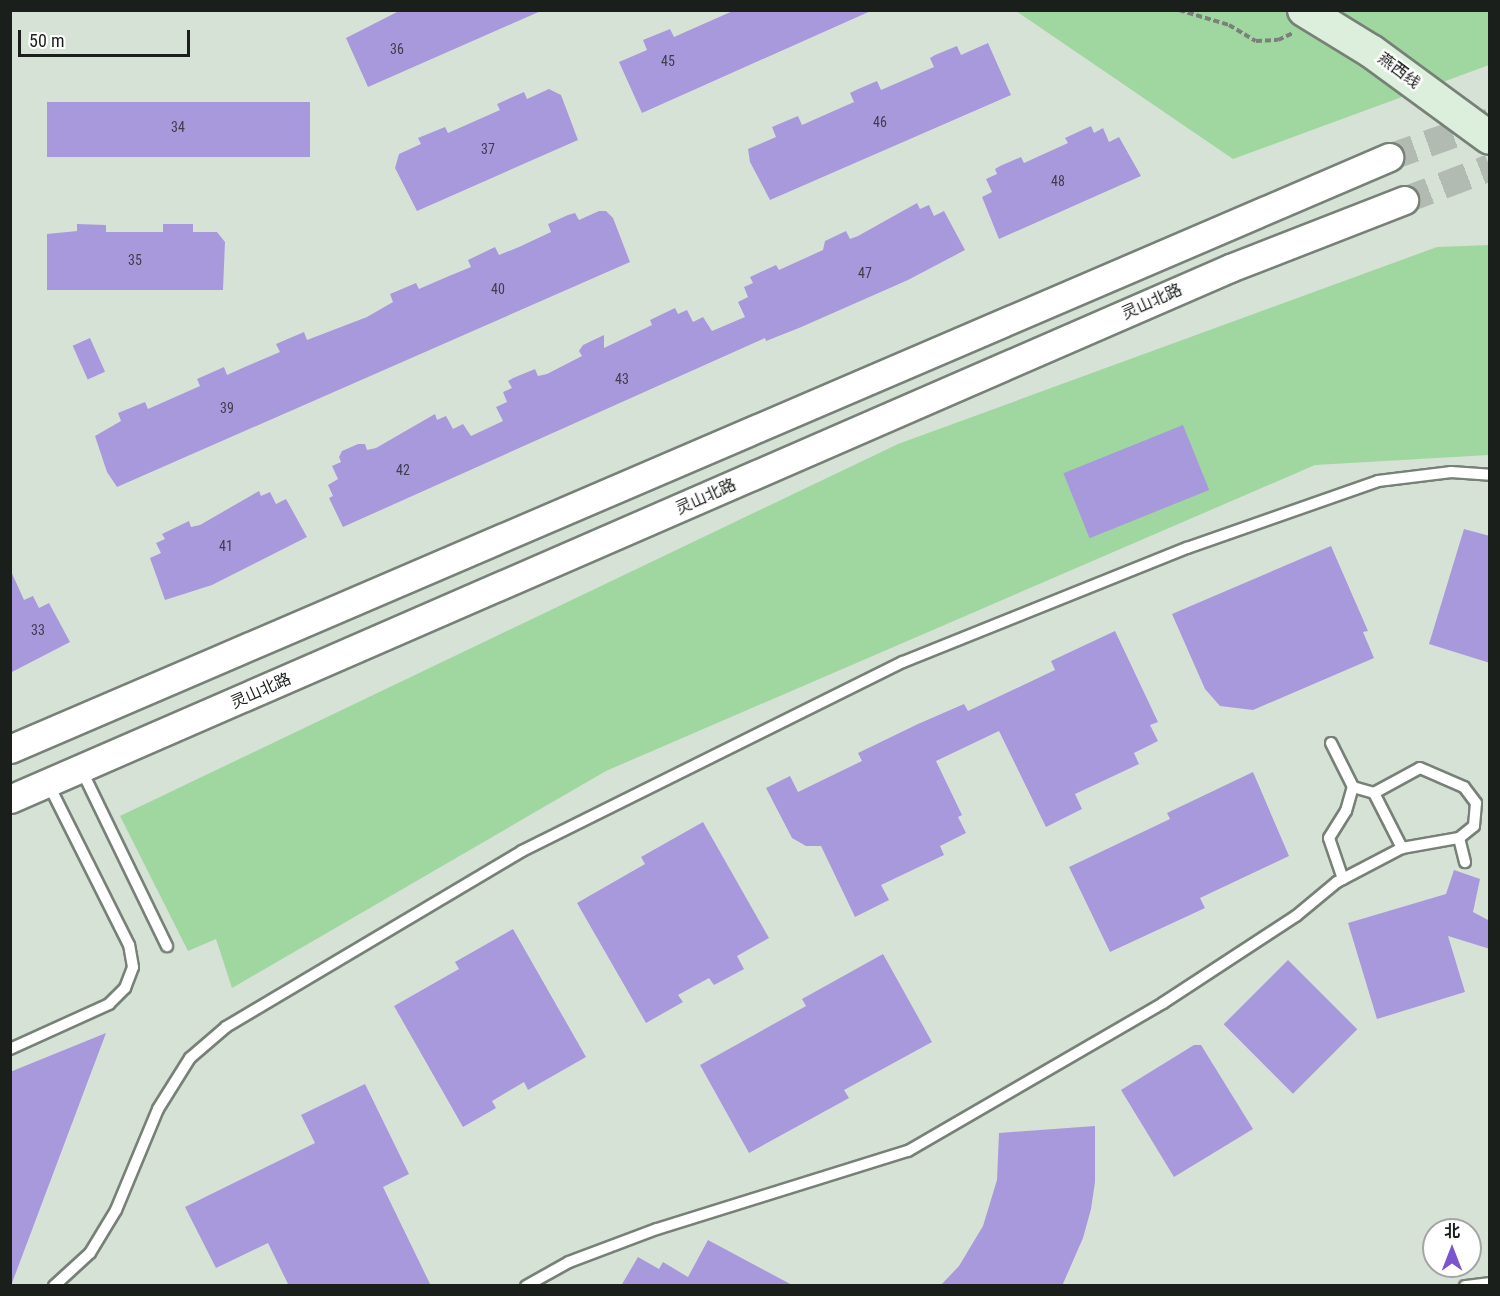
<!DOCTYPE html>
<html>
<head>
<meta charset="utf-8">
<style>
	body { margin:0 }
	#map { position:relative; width:1500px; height:1296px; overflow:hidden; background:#d7e2d7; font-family:"Roboto Condensed","Noto Sans SC",sans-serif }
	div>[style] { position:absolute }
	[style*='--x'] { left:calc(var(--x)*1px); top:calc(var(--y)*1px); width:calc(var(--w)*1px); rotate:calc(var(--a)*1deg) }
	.green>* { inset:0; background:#a0d6a0 }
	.building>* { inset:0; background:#a899dd; transform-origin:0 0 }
	.tertiary-tunnel>* { height:27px; margin-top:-13.5px; transform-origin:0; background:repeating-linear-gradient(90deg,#b1bbb1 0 27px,transparent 0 41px) }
	.path>* { height:4px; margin-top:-2px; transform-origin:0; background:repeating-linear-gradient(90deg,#7a817a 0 6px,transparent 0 9px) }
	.roads { filter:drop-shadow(2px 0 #778177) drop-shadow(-2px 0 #778177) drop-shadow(0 2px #778177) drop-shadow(0 -2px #778177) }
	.service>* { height:10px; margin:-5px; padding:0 5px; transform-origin:5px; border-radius:5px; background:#fff }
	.tertiary>* { height:27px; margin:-13.5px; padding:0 13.5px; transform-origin:13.5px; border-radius:13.5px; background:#fff }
	.secondary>* { height:32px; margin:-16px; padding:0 16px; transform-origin:16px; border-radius:16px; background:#dceedc }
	span { translate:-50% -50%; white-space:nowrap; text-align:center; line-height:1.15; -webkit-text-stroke:4.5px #fff; paint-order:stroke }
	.number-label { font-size:14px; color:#3e3e4c }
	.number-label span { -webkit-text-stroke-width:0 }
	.street-label { font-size:16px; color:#1b1f1b }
	.frame { position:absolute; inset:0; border:12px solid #1b1f1b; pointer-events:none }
	.north { position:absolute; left:1422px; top:1218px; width:60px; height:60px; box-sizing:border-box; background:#fff; border:2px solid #a4a5a4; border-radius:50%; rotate:0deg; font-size:16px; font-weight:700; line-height:24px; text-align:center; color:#1b1f1b }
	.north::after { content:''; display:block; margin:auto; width:21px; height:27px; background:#7b55cf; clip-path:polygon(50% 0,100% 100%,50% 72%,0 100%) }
	.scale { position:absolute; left:18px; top:30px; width:172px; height:27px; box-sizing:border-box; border:3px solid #1b1f1b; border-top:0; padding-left:8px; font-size:18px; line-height:21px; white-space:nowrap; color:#1b1f1b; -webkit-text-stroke:4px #fff; paint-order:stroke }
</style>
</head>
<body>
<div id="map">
	<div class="green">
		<div style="clip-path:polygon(1016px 11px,1489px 11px,1489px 65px,1233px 159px)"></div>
		<div style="clip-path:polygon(1489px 245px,1489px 455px,1315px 465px,606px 771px,232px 988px,216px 939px,188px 951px,120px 816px,898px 444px,1437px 247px)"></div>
	</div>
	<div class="building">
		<div style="clip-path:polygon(401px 10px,543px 10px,368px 87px,346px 38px)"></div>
		<div style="clip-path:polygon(735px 10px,873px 10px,642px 113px,619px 62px,647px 50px,643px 40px,670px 29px,674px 37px)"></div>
		<div style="clip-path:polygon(988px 43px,1011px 95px,770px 200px,750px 162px,748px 149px,776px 137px,772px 127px,798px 116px,802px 125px,854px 102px,850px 93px,856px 90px,877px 81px,881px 90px,934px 67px,930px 58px,935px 55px,957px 46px,961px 55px)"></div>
		<div style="clip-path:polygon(549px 89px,561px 95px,578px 140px,417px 211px,395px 168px,399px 154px,421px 144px,418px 138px,445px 127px,448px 133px,500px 110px,497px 104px,524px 92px,527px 99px)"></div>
		<div style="left:47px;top:102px;width:263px;height:55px"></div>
		<div style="clip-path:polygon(1091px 126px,1094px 133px,1103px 128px,1109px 142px,1119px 137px,1141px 176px,999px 239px,982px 197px,992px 192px,986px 179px,997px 174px,995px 169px,1000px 166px,1021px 157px,1024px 163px,1068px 143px,1065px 138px)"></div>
		<div style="clip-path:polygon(917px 203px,920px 209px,929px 205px,934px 216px,944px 211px,965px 250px,908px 280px,799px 328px,766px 341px,765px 338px,343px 527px,329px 498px,333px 496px,328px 485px,338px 479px,332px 466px,341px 462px,339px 457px,342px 451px,358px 444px,365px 444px,367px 450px,376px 448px,435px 414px,437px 420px,446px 416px,453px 429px,463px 424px,471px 436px,503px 421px,496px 407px,507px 402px,503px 392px,512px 388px,508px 381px,513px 378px,535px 369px,538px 376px,547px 374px,582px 356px,579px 351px,583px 345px,604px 335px,604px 348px,652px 325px,650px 320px,675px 308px,678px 314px,687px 310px,693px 322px,703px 317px,712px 331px,745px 317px,738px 302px,748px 297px,744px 287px,753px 283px,750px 277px,776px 265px,779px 270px,823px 250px,825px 241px,846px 231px,850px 239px,858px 236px)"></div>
		<div style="clip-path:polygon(599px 211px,606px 211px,613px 218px,630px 262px,117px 487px,107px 472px,95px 436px,121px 421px,118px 413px,145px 402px,148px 409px,200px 386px,197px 379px,224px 367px,227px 375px,247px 366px,280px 352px,276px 344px,304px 332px,307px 340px,367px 317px,393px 302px,390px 294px,416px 283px,419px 289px,449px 276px,471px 267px,468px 260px,495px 247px,499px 255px,519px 247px,551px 232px,548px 224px,568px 215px,575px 213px,579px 220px)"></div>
		<div style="clip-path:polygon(77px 224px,106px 225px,106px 232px,163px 232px,163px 224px,193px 224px,193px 232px,217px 232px,225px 242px,223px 290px,47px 290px,47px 234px,77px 231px)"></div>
		<div style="left:90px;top:338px;width:37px;height:19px;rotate:66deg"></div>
		<div style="left:1183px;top:425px;width:70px;height:129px;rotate:68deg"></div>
		<div style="clip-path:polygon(259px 491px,261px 496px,270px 492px,276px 504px,286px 499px,307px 537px,212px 585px,165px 600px,150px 558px,161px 553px,156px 543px,165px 539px,162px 534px,189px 521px,191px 527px,200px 525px)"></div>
		<div style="clip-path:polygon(1464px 529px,1490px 536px,1490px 663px,1429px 644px)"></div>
		<div style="clip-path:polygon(1331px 546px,1368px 631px,1363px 632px,1374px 658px,1253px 710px,1220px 706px,1205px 689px,1172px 614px)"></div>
		<div style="clip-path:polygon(10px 569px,24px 600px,33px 596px,39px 608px,49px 603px,70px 642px,10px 673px)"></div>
		<div style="clip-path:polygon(1115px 631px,1158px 722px,1150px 725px,1158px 741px,1134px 753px,1139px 764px,1075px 794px,1082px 809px,1046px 827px,999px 731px,936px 761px,962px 815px,958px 817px,966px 833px,940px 846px,944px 855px,881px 885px,889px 900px,855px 917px,821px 846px,806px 846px,792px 838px,766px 788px,790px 776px,798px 792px,862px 761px,858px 753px,918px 724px,964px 704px,968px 711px,1055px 670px,1051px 661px)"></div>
		<div style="clip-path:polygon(1253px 772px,1289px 856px,1200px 898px,1205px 908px,1110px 952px,1069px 867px,1170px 819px,1167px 813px)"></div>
		<div style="clip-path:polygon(703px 822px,769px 938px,737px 956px,744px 969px,714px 985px,709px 978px,678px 995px,683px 1002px,646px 1023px,577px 903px,645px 864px,641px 857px)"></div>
		<div style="clip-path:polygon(1454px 870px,1480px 879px,1473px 912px,1490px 921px,1490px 949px,1448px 936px,1465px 992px,1377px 1019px,1348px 923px,1446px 894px)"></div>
		<div style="clip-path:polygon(513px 929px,586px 1057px,528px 1090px,524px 1082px,492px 1101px,496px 1108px,463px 1127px,394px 1006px,459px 969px,455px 962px)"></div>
		<div style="clip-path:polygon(883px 954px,932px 1042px,844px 1090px,849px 1098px,749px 1153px,700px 1065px,806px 1006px,802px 999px)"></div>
		<div style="left:1288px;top:960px;width:98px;height:91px;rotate:45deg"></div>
		<div style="clip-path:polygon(106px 1033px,12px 1283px,10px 1283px,10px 1072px)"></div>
		<div style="clip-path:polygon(1194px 1045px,1201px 1045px,1253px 1129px,1174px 1177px,1121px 1090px)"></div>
		<div style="clip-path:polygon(365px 1084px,409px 1174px,383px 1187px,431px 1286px,289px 1286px,268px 1243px,216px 1268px,185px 1207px,315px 1143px,301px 1115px)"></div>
		<div style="clip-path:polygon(1095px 1126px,1095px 1182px,1091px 1209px,1083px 1238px,1062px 1286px,940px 1286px,959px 1266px,983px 1226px,997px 1180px,999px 1133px)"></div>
		<div style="clip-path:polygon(708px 1240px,794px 1286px,621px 1286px,638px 1257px,659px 1269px,663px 1262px,688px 1277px)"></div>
	</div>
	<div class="tertiary-tunnel">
		<div style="--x:1389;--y:157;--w:107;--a:-19.6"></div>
		<div style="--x:1404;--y:200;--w:92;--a:-21"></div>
	</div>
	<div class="path">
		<div style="--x:1179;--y:10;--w:52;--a:16.7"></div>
		<div style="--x:1229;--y:25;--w:31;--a:31"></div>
		<div style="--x:1256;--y:41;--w:22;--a:-3"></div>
		<div style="--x:1278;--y:40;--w:17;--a:-25"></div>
	</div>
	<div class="roads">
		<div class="service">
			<div style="--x:1331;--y:743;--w:49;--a:63.4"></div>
			<div style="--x:1353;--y:787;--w:22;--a:16"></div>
			<div style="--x:1374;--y:793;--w:62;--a:63"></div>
			<div style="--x:81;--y:769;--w:197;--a:64.1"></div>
			<div style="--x:1374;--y:793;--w:52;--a:-28.5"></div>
			<div style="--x:1420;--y:768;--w:48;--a:23.4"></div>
			<div style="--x:1464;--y:787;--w:20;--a:53"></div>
			<div style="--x:1476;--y:803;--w:23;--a:95"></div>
			<div style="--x:1474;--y:826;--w:19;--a:141"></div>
			<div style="--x:1343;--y:879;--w:43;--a:-108.9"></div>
			<div style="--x:1329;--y:838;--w:32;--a:-58"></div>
			<div style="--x:1346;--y:811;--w:25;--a:-74"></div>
			<div style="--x:10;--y:1049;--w:109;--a:-24.4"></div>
			<div style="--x:109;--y:1004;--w:23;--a:-45"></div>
			<div style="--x:125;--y:988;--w:22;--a:-69"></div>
			<div style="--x:133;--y:967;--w:22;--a:-100"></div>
			<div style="--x:129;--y:945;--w:181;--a:-116.6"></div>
			<div style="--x:54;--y:1286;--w:49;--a:-42.5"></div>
			<div style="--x:90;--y:1253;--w:50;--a:-58.8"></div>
			<div style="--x:116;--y:1210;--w:109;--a:-67.4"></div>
			<div style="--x:158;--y:1109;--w:60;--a:-57.9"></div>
			<div style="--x:190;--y:1058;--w:48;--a:-40.7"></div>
			<div style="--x:226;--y:1027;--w:344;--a:-30.7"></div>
			<div style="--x:522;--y:851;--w:425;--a:-26.4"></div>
			<div style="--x:903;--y:662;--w:306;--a:-21.9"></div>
			<div style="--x:1187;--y:548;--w:202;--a:-19.3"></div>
			<div style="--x:1378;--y:481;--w:74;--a:-7"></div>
			<div style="--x:1451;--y:472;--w:39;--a:4"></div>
			<div style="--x:526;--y:1286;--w:49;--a:-29.2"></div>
			<div style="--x:569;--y:1262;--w:94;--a:-20.6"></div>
			<div style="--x:657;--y:1229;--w:263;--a:-17.3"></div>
			<div style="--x:908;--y:1151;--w:295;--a:-30.1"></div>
			<div style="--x:1163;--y:1003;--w:159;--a:-33.2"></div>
			<div style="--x:1296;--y:916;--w:53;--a:-39.7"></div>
			<div style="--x:1337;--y:882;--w:73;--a:-27.6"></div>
			<div style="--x:1402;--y:848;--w:58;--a:-10"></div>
			<div style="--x:1459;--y:838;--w:25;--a:76"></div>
			<div style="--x:1465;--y:1286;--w:25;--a:-7"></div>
		</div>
		<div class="tertiary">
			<div style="--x:10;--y:749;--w:1501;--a:-23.23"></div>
			<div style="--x:10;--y:799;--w:1331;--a:-23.52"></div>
			<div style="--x:1230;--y:268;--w:187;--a:-21.3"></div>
		</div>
		<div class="secondary">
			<div style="--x:1304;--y:10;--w:79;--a:31.5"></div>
			<div style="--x:1371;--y:51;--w:147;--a:36.2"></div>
		</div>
	</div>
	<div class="number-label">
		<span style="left:397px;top:49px">36</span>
		<span style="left:668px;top:61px">45</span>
		<span style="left:880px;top:122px">46</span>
		<span style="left:178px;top:127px">34</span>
		<span style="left:488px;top:149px">37</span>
		<span style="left:1058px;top:181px">48</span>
		<span style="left:135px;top:260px">35</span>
		<span style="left:865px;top:273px">47</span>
		<span style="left:498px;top:289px">40</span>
		<span style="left:622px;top:379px">43</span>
		<span style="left:227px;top:408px">39</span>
		<span style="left:403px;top:470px">42</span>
		<span style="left:226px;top:546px">41</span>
		<span style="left:38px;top:630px">33</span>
	</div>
	<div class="street-label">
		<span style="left:1399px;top:71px;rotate:37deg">燕西线</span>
		<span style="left:1152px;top:302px;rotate:-24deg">灵山北路</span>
		<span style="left:706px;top:497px;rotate:-24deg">灵山北路</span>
		<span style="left:261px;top:691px;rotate:-24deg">灵山北路</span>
	</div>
	<div class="frame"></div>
	<div class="north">北</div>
	<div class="scale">50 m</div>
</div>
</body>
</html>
